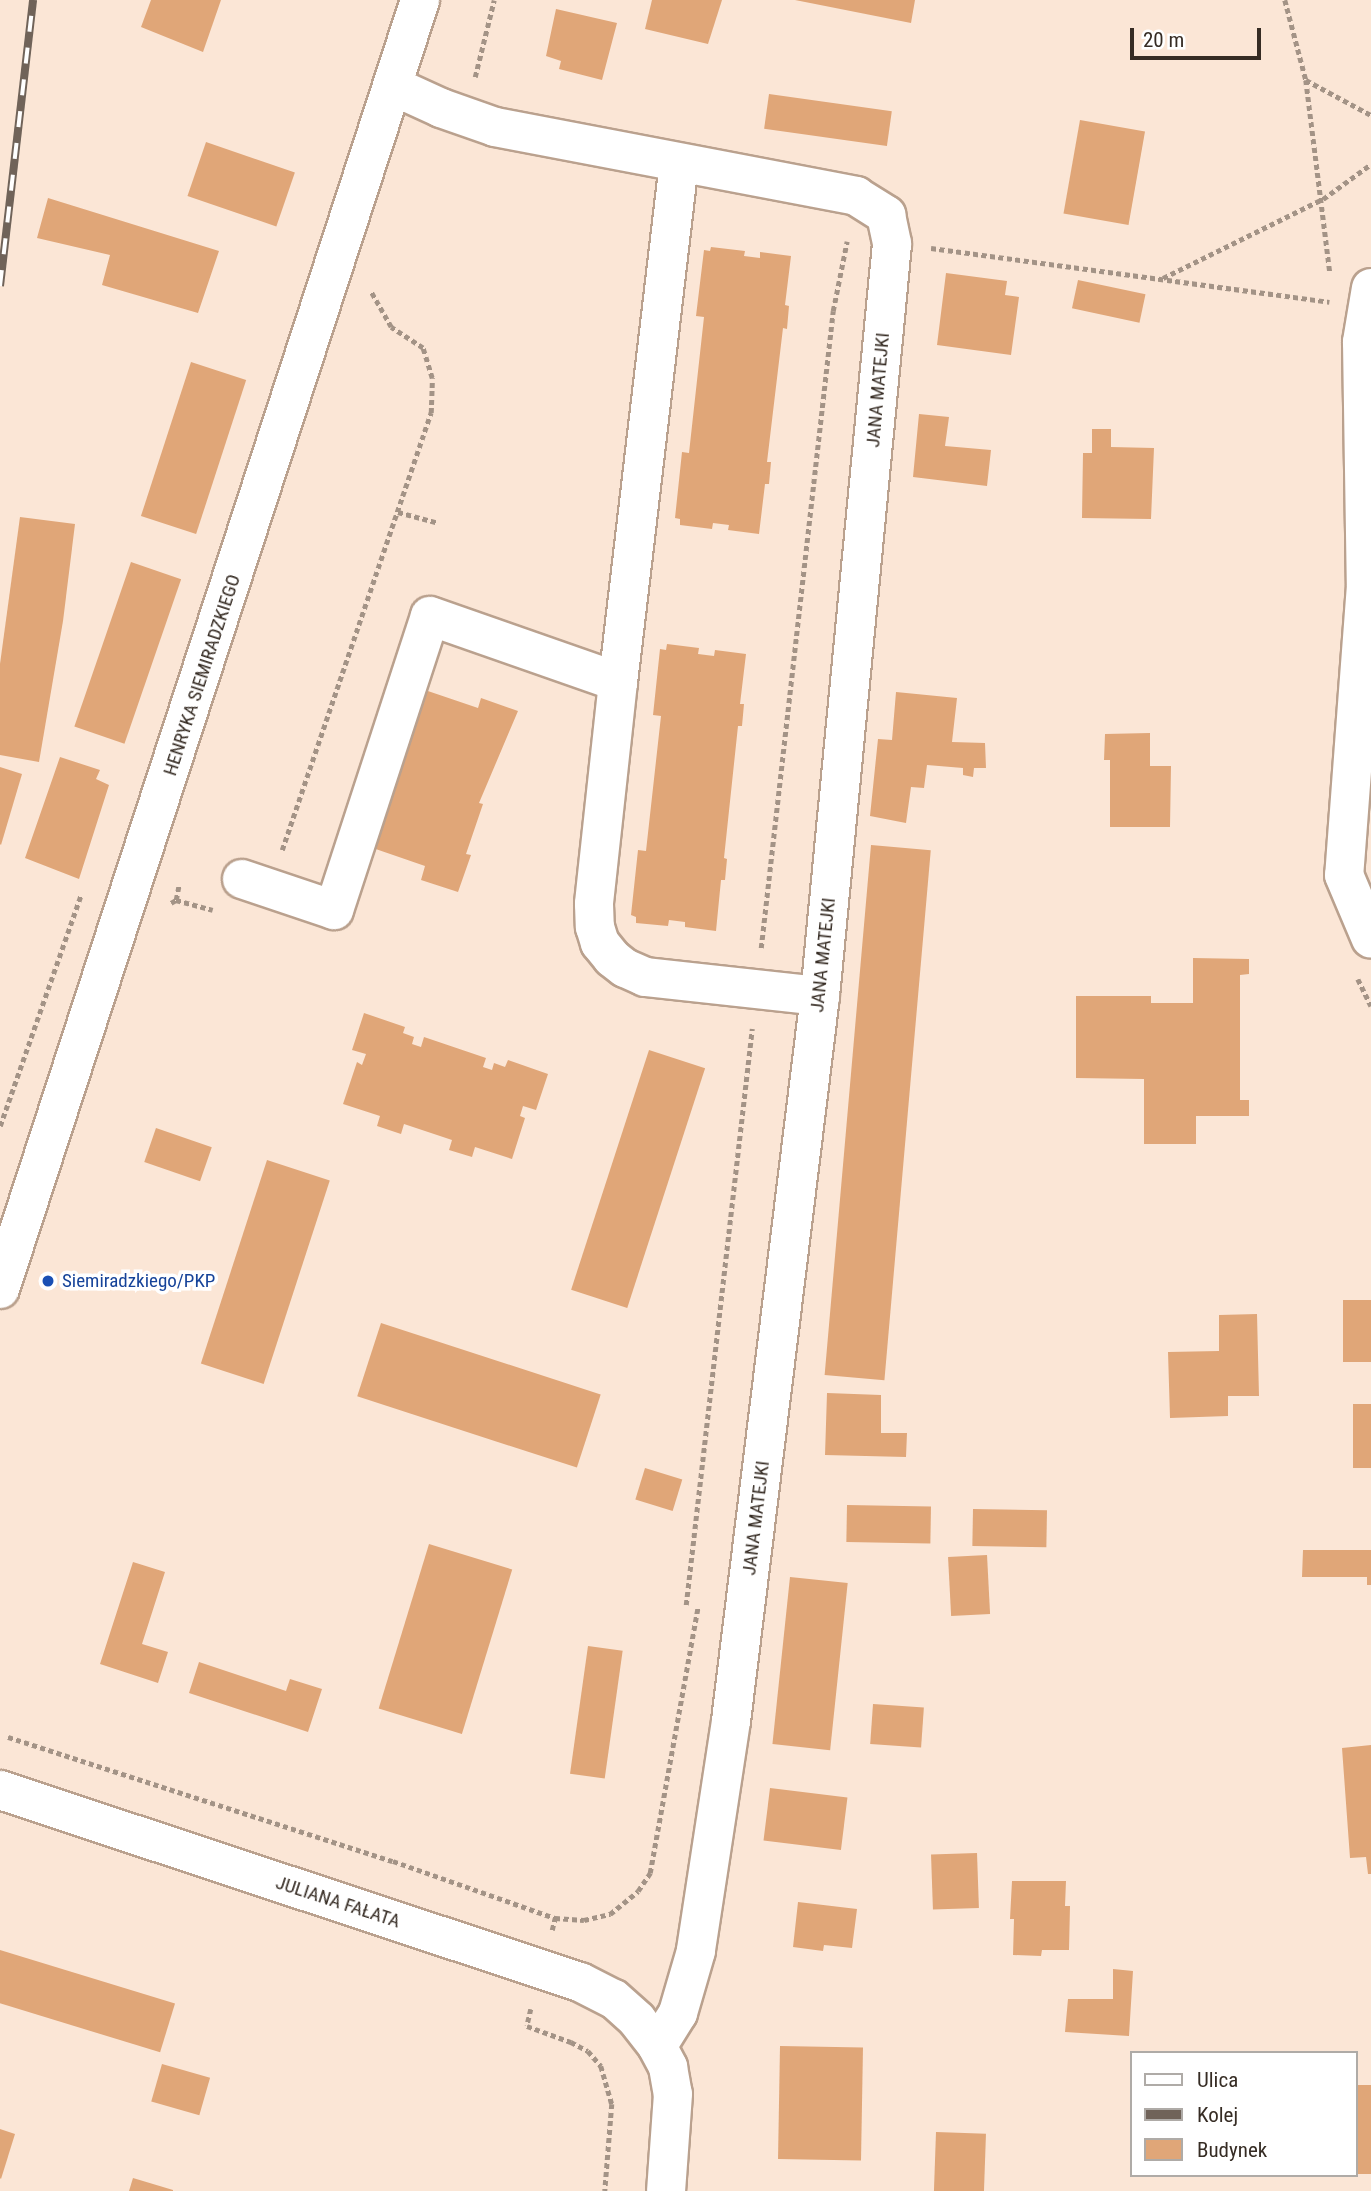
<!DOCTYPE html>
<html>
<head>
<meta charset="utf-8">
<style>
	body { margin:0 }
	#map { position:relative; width:1371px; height:2191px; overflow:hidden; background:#fbe6d6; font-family:"Roboto Condensed",sans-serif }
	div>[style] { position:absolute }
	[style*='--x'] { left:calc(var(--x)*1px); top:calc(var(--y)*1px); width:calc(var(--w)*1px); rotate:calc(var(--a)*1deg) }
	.building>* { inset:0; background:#e0a678; transform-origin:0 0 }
	.path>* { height:4.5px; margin-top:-2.25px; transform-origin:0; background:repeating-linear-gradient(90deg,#a39386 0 5px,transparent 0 8.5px) }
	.roads { filter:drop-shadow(2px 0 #baa18e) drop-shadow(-2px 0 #baa18e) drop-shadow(0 2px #baa18e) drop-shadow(0 -2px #baa18e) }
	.minor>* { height:38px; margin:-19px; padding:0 19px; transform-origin:19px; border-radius:19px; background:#fff }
	.rail>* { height:8px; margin-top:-4px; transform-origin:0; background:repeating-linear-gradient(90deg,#fff 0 16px,#706359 0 32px); box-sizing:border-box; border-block:2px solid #706359 }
	.dots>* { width:19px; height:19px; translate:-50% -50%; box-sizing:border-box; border:4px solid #fff; border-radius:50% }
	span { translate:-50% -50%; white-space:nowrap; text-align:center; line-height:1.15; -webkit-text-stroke:7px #fff; paint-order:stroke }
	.street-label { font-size:19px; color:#362c24 }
	.transit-label { font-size:19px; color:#164399 }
	.left { translate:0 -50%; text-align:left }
	.legend { position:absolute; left:1130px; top:2051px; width:228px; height:126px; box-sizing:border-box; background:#fff; border:2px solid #afaba7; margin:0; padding:9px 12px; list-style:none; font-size:21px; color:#362c24 }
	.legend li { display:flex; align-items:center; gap:14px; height:35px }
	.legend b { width:35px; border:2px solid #afaba7 }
	.scale { position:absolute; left:1130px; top:28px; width:131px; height:32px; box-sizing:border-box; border:4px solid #362c24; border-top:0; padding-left:9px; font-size:21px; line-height:24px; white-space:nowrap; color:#362c24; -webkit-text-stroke:5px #fff; paint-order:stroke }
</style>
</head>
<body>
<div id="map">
	<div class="building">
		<div style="clip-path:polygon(151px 0,221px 0,203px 52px,141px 27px)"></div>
		<div style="clip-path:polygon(652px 0,722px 0,708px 44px,645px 29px)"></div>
		<div style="clip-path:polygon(795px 0,915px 0,911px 23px)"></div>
		<div style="clip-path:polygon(556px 9px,617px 23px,602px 80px,559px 69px,561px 61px,546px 56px)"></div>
		<div style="left:769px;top:94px;width:124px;height:35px;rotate:8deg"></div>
		<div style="left:1080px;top:120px;width:66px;height:95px;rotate:10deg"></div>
		<div style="left:206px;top:142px;width:94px;height:57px;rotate:19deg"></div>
		<div style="clip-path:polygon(48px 198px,219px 251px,198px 313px,102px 285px,110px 255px,37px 238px)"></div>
		<div style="clip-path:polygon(711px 247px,745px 251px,744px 256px,760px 258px,760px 252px,791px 256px,785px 305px,789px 306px,787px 329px,783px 328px,767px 462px,771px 462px,769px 484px,765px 484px,759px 534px,728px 530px,729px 525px,713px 523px,712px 529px,680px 525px,680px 519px,675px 518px,682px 452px,689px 453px,704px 317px,696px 316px,704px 250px,710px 251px)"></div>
		<div style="clip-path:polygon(946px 273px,1007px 281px,1005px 295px,1019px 297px,1011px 355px,937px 345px)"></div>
		<div style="left:1078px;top:280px;width:69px;height:29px;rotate:12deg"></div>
		<div style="left:191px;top:362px;width:58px;height:162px;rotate:18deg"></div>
		<div style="clip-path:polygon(919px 414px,949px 417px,945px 446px,991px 450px,987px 486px,913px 477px)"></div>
		<div style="clip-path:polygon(1092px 429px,1111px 429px,1111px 447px,1154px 448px,1151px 519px,1082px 518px,1083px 453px,1092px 453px)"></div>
		<div style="clip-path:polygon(20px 517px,75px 524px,63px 621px,39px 762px,0 755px,0 664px)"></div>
		<div style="left:131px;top:562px;width:53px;height:174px;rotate:19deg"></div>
		<div style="clip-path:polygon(667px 644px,699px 648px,698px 654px,714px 656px,715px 650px,746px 654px,740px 704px,744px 704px,742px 726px,738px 726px,724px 858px,727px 859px,725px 880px,721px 880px,716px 931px,685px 927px,685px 922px,669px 920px,668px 926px,636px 923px,636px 917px,631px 915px,638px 850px,646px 851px,661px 716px,653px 715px,660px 649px,666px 650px)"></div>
		<div style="clip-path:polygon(419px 688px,478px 708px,481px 698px,518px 711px,479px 803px,483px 804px,466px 854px,471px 855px,458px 892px,421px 880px,425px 866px,367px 846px)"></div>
		<div style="clip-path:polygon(896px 692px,957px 698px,952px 742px,985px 743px,986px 768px,974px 768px,973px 777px,963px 775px,963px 768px,927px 765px,924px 788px,911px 787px,906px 823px,870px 816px,878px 739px,892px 740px)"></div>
		<div style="clip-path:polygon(1150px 733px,1150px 766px,1171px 766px,1170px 827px,1110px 827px,1110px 760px,1104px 760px,1105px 734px)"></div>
		<div style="clip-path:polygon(60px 757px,100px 770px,96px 779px,109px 785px,79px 879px,25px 858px)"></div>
		<div style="clip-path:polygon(0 767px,22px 774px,1px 845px,0 844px)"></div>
		<div style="left:871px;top:845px;width:60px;height:532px;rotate:5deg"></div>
		<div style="clip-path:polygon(1193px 958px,1249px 959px,1249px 974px,1240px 975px,1240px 1100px,1249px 1100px,1249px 1116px,1196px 1116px,1196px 1144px,1144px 1144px,1144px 1079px,1076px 1078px,1076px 996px,1151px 996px,1151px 1003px,1193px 1003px)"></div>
		<div style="clip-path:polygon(364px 1013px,405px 1027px,403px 1033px,414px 1037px,412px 1044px,421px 1047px,424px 1037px,486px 1058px,483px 1067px,492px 1070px,494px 1063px,505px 1067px,508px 1060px,548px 1074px,536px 1110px,523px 1106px,520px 1116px,525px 1118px,512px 1159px,475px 1147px,472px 1157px,449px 1150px,452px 1140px,404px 1124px,401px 1134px,377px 1126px,380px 1116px,343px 1104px,357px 1062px,362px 1065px,366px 1054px,352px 1050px)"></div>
		<div style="left:649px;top:1050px;width:59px;height:252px;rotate:18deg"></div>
		<div style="left:156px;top:1128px;width:59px;height:36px;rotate:19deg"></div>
		<div style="left:267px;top:1160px;width:66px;height:214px;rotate:18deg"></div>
		<div style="left:1371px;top:1300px;width:62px;height:28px;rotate:90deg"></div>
		<div style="clip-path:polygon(1257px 1314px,1259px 1396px,1228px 1396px,1228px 1416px,1170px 1418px,1168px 1352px,1219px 1351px,1219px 1315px)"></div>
		<div style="left:381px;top:1323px;width:231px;height:77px;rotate:18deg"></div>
		<div style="clip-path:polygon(827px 1393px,881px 1395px,881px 1433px,907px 1433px,906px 1457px,825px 1455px)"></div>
		<div style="left:1353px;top:1404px;width:18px;height:64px"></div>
		<div style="left:645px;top:1468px;width:39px;height:33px;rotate:17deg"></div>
		<div style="left:847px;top:1505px;width:84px;height:37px;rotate:1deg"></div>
		<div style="left:973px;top:1509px;width:74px;height:37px;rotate:1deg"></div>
		<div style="left:429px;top:1544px;width:87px;height:172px;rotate:17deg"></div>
		<div style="clip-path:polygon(1303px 1550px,1371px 1550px,1371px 1585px,1367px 1585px,1367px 1577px,1302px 1577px)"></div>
		<div style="left:987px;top:1555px;width:59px;height:39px;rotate:87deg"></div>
		<div style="clip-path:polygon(133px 1562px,165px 1572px,142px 1644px,168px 1652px,158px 1683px,100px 1664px)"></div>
		<div style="left:790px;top:1577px;width:58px;height:168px;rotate:6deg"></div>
		<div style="left:588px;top:1646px;width:35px;height:129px;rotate:8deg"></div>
		<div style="clip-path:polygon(199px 1662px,286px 1691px,290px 1679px,322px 1689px,308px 1732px,189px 1693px)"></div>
		<div style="left:873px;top:1704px;width:51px;height:40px;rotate:4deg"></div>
		<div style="clip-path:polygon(1371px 1745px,1371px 1874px,1368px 1874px,1366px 1857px,1350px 1858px,1342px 1748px)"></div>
		<div style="left:770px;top:1788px;width:78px;height:53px;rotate:7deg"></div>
		<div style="left:977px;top:1853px;width:55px;height:46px;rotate:88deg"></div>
		<div style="clip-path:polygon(1012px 1881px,1066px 1881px,1065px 1906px,1070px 1906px,1069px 1950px,1042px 1950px,1041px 1956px,1013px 1955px,1014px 1919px,1010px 1919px)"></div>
		<div style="clip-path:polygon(798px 1902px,857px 1909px,852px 1948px,824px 1945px,823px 1951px,793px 1947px)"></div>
		<div style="left:0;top:1950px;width:183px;height:51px;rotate:17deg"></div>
		<div style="clip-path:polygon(1113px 1969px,1133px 1971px,1129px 2036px,1065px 2032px,1068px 1999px,1113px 1999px)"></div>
		<div style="left:780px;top:2046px;width:83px;height:113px;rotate:1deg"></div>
		<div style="left:162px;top:2064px;width:50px;height:39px;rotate:16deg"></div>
		<div style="left:1355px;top:2085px;width:16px;height:89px"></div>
		<div style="clip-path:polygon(0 2129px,15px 2134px,1px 2179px,0 2178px)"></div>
		<div style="left:936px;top:2132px;width:50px;height:59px;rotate:2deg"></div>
		<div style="clip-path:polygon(133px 2178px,173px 2190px,173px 2191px,129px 2191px)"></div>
	</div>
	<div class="path">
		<div style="--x:1285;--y:0;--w:83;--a:75.3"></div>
		<div style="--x:1306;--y:80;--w:74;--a:28.3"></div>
		<div style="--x:475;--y:77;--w:79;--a:-76.1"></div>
		<div style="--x:1306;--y:80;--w:194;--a:82.9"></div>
		<div style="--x:931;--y:248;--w:402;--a:7.7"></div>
		<div style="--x:1163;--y:278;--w:178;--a:-26.3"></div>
		<div style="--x:1323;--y:199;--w:59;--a:-36.1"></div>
		<div style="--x:398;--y:512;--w:42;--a:15"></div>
		<div style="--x:282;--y:850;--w:462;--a:-71.2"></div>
		<div style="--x:431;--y:413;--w:35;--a:-88"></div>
		<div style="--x:432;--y:378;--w:31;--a:-107"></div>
		<div style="--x:423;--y:348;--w:38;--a:-147"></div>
		<div style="--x:391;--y:327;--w:40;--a:-119.7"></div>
		<div style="--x:176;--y:900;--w:16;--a:-79"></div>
		<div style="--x:171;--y:903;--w:6;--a:-31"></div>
		<div style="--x:176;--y:900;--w:38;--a:15"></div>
		<div style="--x:761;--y:948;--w:641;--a:-83.55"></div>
		<div style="--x:833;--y:311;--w:71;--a:-78.7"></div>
		<div style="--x:1358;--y:979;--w:30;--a:64"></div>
		<div style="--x:0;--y:1126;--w:245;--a:-70.7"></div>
		<div style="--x:686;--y:1605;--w:580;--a:-83.46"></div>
		<div style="--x:8;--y:1737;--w:404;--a:17.9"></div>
		<div style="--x:393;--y:1861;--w:172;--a:19.4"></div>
		<div style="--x:552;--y:1930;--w:12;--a:-76"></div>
		<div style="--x:555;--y:1918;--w:29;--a:4"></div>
		<div style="--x:584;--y:1920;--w:27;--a:-13"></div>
		<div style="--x:610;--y:1914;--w:36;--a:-39"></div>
		<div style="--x:638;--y:1891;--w:22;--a:-56"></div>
		<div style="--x:650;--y:1873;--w:271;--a:-79.8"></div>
		<div style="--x:531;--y:2009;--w:17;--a:103"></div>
		<div style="--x:527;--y:2026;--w:47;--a:20"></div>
		<div style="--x:571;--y:2042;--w:19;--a:28"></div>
		<div style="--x:588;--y:2051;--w:20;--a:49"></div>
		<div style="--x:601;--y:2066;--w:40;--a:74"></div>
		<div style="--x:612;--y:2104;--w:87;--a:94.6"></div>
	</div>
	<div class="roads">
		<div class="minor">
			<div style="--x:393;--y:86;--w:53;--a:24.6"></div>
			<div style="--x:441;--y:108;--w:57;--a:19.4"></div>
			<div style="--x:495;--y:127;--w:368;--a:10.8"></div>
			<div style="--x:856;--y:196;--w:36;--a:32"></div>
			<div style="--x:886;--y:215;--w:30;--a:78"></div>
			<div style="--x:892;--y:244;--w:755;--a:95.47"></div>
			<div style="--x:820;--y:996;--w:730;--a:97"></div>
			<div style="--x:731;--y:1721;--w:233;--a:98.7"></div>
			<div style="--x:696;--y:1951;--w:65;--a:106.2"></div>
			<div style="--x:678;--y:2013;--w:39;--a:122"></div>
			<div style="--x:679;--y:163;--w:523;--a:96.7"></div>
			<div style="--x:618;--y:682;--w:223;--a:96.2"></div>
			<div style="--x:594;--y:904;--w:23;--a:88"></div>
			<div style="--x:595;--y:927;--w:17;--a:73"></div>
			<div style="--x:600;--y:943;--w:19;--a:51"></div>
			<div style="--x:612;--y:958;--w:16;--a:38"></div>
			<div style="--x:625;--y:968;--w:22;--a:24"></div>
			<div style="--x:645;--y:977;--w:176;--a:6.2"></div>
			<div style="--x:1371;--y:288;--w:55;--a:99.5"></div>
			<div style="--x:1362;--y:342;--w:243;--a:89.1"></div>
			<div style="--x:1366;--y:585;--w:291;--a:94.3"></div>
			<div style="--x:1344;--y:875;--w:69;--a:67.1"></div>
			<div style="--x:242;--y:879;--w:97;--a:18.6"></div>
			<div style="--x:334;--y:910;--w:309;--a:-71.9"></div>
			<div style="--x:430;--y:616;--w:199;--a:19.3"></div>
			<div style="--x:0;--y:1289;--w:1356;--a:-71.95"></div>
			<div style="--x:0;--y:1790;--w:611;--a:18.32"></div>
			<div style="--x:580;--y:1982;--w:38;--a:27"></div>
			<div style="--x:614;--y:1999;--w:31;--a:42"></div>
			<div style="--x:637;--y:2020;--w:33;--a:52"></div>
			<div style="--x:657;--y:2046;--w:24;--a:62"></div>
			<div style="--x:668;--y:2067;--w:27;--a:80"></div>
			<div style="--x:673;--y:2094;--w:97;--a:94.1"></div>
		</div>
	</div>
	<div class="rail">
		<div style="--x:0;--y:286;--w:288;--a:-83.4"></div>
	</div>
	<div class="dots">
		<div style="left:48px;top:1281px;background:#1a4fb4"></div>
	</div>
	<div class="street-label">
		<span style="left:878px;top:390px;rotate:-85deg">JANA MATEJKI</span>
		<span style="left:202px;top:675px;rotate:-72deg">HENRYKA SIEMIRADZKIEGO</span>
		<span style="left:823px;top:955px;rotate:-84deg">JANA MATEJKI</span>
		<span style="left:756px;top:1518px;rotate:-83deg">JANA MATEJKI</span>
		<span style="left:338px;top:1902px;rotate:18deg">JULIANA FAŁATA</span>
	</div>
	<div class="transit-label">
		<span class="left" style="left:62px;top:1281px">Siemiradzkiego/PKP</span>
	</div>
	<ul class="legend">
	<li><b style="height:9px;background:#fff"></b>Ulica</li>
	<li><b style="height:9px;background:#706359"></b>Kolej</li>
	<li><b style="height:19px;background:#e0a678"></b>Budynek</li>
	</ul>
	<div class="scale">20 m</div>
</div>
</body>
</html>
